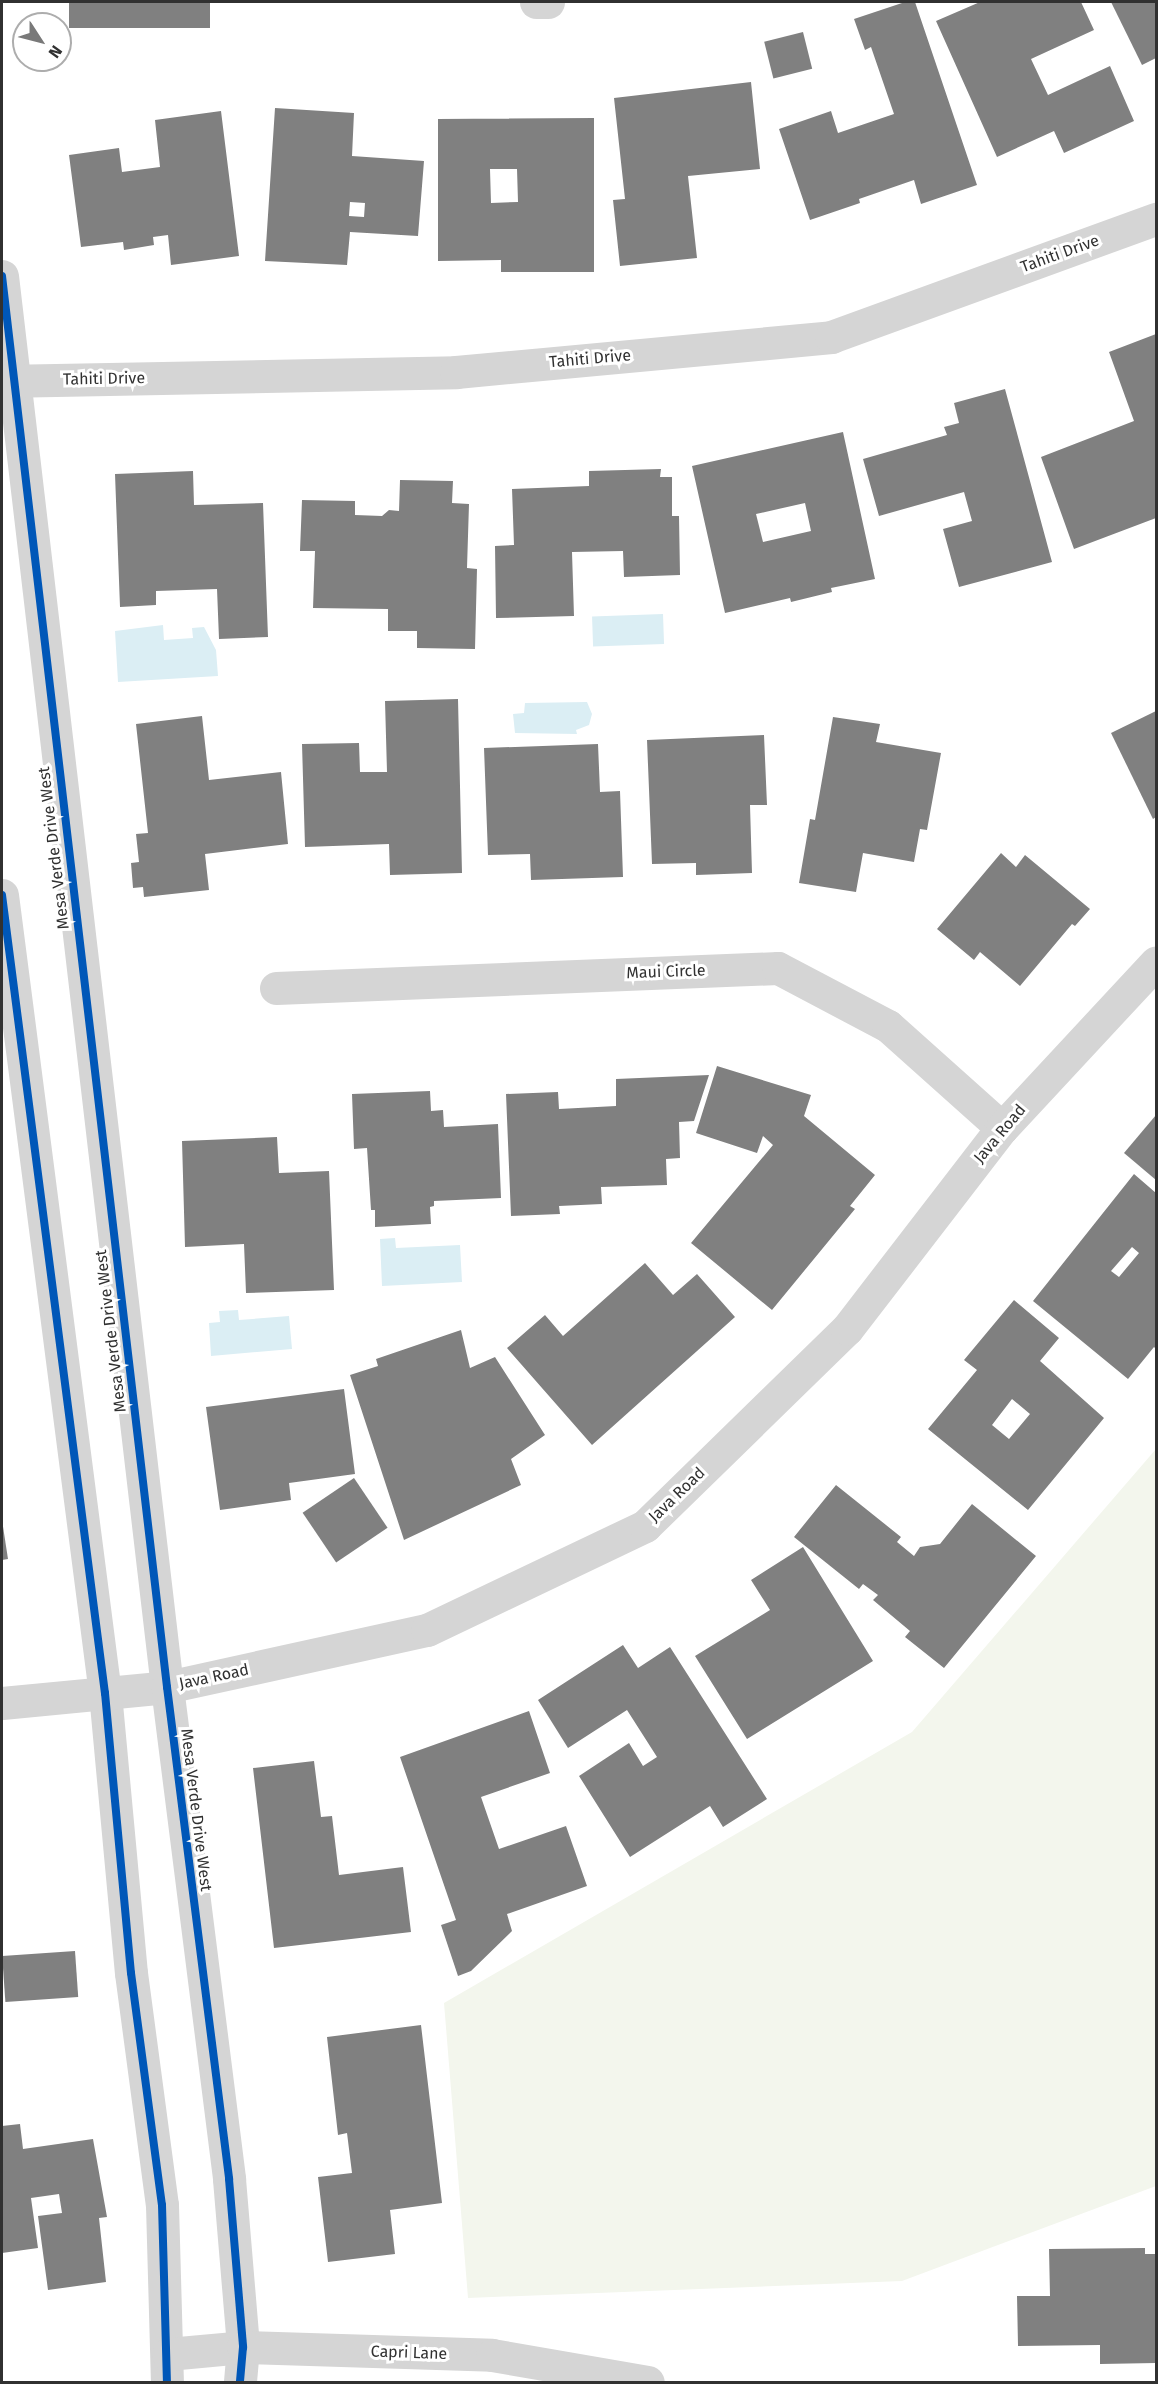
<!DOCTYPE html>
<html>
<head>
<meta charset="utf-8">
<style>
	body { margin:0 }
	#map { position:relative; width:1158px; height:2384px; overflow:hidden; background:#fff; font-family:"Fira Sans",sans-serif }
	div>[style] { position:absolute }
	[style*='--x'] { left:calc(var(--x)*1px); top:calc(var(--y)*1px); width:calc(var(--w)*1px); rotate:calc(var(--a)*1deg) }
	.green>* { inset:0; background:#f3f6ed }
	.water>* { inset:0; background:#dbeef4; transform-origin:0 0 }
	.building>* { inset:0; background:#808080; transform-origin:0 0 }
	.minor>* { height:33px; margin:-16.5px; padding:0 16.5px; transform-origin:16.5px; border-radius:16.5px; background:#d5d5d5 }
	.cycleway>* { height:8px; margin:-4px; padding:0 4px; transform-origin:4px; border-radius:4px; background:#0057b8 }
	span { translate:-50% -50%; white-space:nowrap; text-align:center; line-height:1.15; -webkit-text-stroke:6px #fff; paint-order:stroke }
	.street-label { font-size:16px; color:#313131 }
	.frame { position:absolute; inset:0; border:3px solid #313131; pointer-events:none }
	.north { position:absolute; left:12px; top:12px; width:60px; height:60px; box-sizing:border-box; background:#fff; border:2px solid #adadad; border-radius:50%; rotate:126deg; font-size:16px; font-weight:700; line-height:24px; text-align:center; color:#313131 }
	.north::after { content:''; display:block; margin:auto; width:21px; height:27px; background:#797979; clip-path:polygon(50% 0,100% 100%,50% 72%,0 100%) }
</style>
</head>
<body>
<div id="map">
	<div class="green">
		<div style="clip-path:polygon(1156px 1449px,1156px 2186px,902px 2281px,468px 2298px,444px 2003px,912px 1732px)"></div>
	</div>
	<div class="water">
		<div style="left:663px;top:614px;width:30px;height:71px;rotate:88deg"></div>
		<div style="clip-path:polygon(163px 625px,164px 640px,193px 638px,192px 628px,204px 627px,216px 650px,218px 676px,118px 682px,115px 631px)"></div>
		<div style="clip-path:polygon(587px 702px,592px 714px,589px 725px,576px 730px,577px 734px,515px 733px,513px 714px,524px 713px,525px 703px)"></div>
		<div style="clip-path:polygon(395px 1238px,396px 1248px,460px 1245px,462px 1282px,382px 1286px,380px 1239px)"></div>
		<div style="clip-path:polygon(238px 1310px,239px 1320px,289px 1316px,292px 1349px,211px 1356px,209px 1323px,220px 1322px,219px 1311px)"></div>
	</div>
	<div class="building">
		<div style="left:69px;top:2px;width:141px;height:26px"></div>
		<div style="clip-path:polygon(905px 2px,915px 2px,977px 185px,921px 204px,914px 180px,859px 199px,860px 203px,810px 220px,779px 129px,831px 111px,838px 133px,894px 114px,871px 47px,865px 50px,854px 19px)"></div>
		<div style="clip-path:polygon(980px 2px,1081px 2px,1094px 30px,1031px 59px,1048px 95px,1110px 66px,1134px 121px,1064px 153px,1054px 131px,997px 157px,936px 21px)"></div>
		<div style="clip-path:polygon(1111px 2px,1156px 2px,1156px 58px,1142px 65px)"></div>
		<div style="left:803px;top:32px;width:38px;height:40px;rotate:76deg"></div>
		<div style="clip-path:polygon(751px 82px,760px 169px,688px 176px,697px 258px,620px 266px,613px 200px,625px 199px,614px 98px)"></div>
		<div style="clip-path:polygon(evenodd,275px 108px,354px 113px,352px 156px,424px 161px,418px 236px,350px 232px,347px 265px,265px 261px,275px 108px,350px 202px,365px 203px,364px 217px,349px 216px,350px 202px)"></div>
		<div style="clip-path:polygon(221px 111px,239px 256px,171px 265px,168px 235px,153px 237px,154px 245px,124px 250px,123px 242px,81px 247px,69px 155px,119px 148px,122px 172px,160px 167px,155px 120px)"></div>
		<div style="clip-path:polygon(evenodd,594px 118px,594px 272px,501px 272px,501px 260px,438px 261px,438px 119px,594px 118px,490px 169px,517px 169px,518px 202px,491px 203px,490px 169px)"></div>
		<div style="clip-path:polygon(1156px 334px,1156px 518px,1074px 549px,1041px 457px,1134px 421px,1109px 352px)"></div>
		<div style="clip-path:polygon(1005px 389px,1052px 562px,959px 587px,943px 529px,972px 521px,964px 492px,879px 516px,863px 459px,947px 435px,944px 427px,959px 423px,954px 403px)"></div>
		<div style="clip-path:polygon(evenodd,843px 432px,875px 579px,831px 588px,832px 592px,791px 602px,790px 598px,725px 613px,692px 466px,843px 432px,805px 503px,811px 531px,763px 542px,756px 514px,805px 503px)"></div>
		<div style="clip-path:polygon(661px 469px,660px 477px,672px 477px,672px 516px,679px 516px,680px 575px,624px 577px,623px 551px,572px 552px,574px 616px,496px 618px,495px 546px,514px 545px,512px 489px,589px 486px,589px 471px)"></div>
		<div style="clip-path:polygon(193px 471px,194px 505px,263px 503px,268px 637px,219px 639px,217px 589px,156px 591px,156px 605px,120px 607px,115px 474px)"></div>
		<div style="clip-path:polygon(400px 480px,453px 481px,452px 503px,469px 504px,467px 568px,477px 569px,475px 649px,417px 648px,417px 631px,388px 631px,388px 609px,313px 608px,315px 551px,300px 551px,302px 500px,355px 501px,355px 515px,382px 516px,389px 510px,399px 511px)"></div>
		<div style="clip-path:polygon(458px 699px,462px 873px,390px 875px,389px 844px,305px 847px,302px 744px,359px 743px,360px 772px,387px 772px,385px 701px)"></div>
		<div style="clip-path:polygon(1156px 711px,1156px 817px,1153px 819px,1111px 733px)"></div>
		<div style="clip-path:polygon(202px 716px,209px 780px,281px 772px,288px 844px,205px 854px,209px 890px,144px 897px,143px 887px,133px 888px,131px 863px,139px 862px,136px 834px,148px 833px,136px 724px)"></div>
		<div style="clip-path:polygon(833px 717px,880px 724px,876px 742px,941px 753px,927px 830px,920px 829px,914px 862px,863px 853px,856px 892px,799px 883px,810px 819px,815px 820px)"></div>
		<div style="clip-path:polygon(764px 735px,767px 805px,750px 805px,752px 873px,696px 875px,696px 863px,652px 864px,647px 740px)"></div>
		<div style="clip-path:polygon(598px 744px,600px 792px,620px 791px,623px 877px,531px 880px,530px 854px,488px 855px,484px 748px)"></div>
		<div style="clip-path:polygon(1001px 853px,1016px 867px,1025px 855px,1090px 909px,1075px 926px,1072px 924px,1020px 986px,980px 952px,974px 960px,937px 929px)"></div>
		<div style="clip-path:polygon(717px 1066px,811px 1095px,804px 1116px,875px 1175px,850px 1206px,855px 1209px,772px 1310px,691px 1243px,773px 1145px,763px 1136px,757px 1153px,696px 1133px)"></div>
		<div style="clip-path:polygon(709px 1075px,694px 1121px,679px 1122px,680px 1158px,666px 1159px,667px 1185px,601px 1187px,602px 1204px,559px 1206px,560px 1214px,511px 1216px,506px 1094px,558px 1092px,559px 1109px,616px 1106px,616px 1079px)"></div>
		<div style="clip-path:polygon(430px 1091px,431px 1111px,443px 1110px,444px 1127px,498px 1124px,501px 1198px,434px 1201px,434px 1206px,430px 1207px,431px 1224px,375px 1227px,375px 1210px,371px 1210px,367px 1148px,354px 1149px,352px 1094px)"></div>
		<div style="clip-path:polygon(1156px 1115px,1156px 1180px,1124px 1153px)"></div>
		<div style="clip-path:polygon(277px 1137px,279px 1173px,329px 1171px,334px 1290px,246px 1293px,244px 1244px,185px 1247px,182px 1141px)"></div>
		<div style="clip-path:polygon(evenodd,1134px 1174px,1156px 1193px,1156px 1349px,1154px 1347px,1128px 1379px,1033px 1301px,1134px 1174px,1132px 1247px,1139px 1253px,1119px 1277px,1111px 1271px,1132px 1247px)"></div>
		<div style="clip-path:polygon(645px 1263px,673px 1295px,697px 1274px,735px 1317px,592px 1445px,507px 1348px,545px 1315px,563px 1336px)"></div>
		<div style="clip-path:polygon(evenodd,1014px 1300px,1059px 1338px,1040px 1361px,1104px 1418px,1028px 1510px,928px 1429px,977px 1370px,964px 1360px,1014px 1300px,1012px 1399px,1030px 1414px,1009px 1439px,992px 1425px,1012px 1399px)"></div>
		<div style="clip-path:polygon(461px 1330px,470px 1368px,495px 1357px,545px 1435px,511px 1459px,521px 1485px,404px 1540px,350px 1375px,378px 1366px,376px 1359px)"></div>
		<div style="clip-path:polygon(344px 1389px,355px 1474px,289px 1483px,291px 1500px,220px 1510px,206px 1407px)"></div>
		<div style="left:354px;top:1478px;width:60px;height:62px;rotate:56deg"></div>
		<div style="clip-path:polygon(836px 1485px,901px 1537px,897px 1542px,914px 1556px,920px 1547px,940px 1544px,972px 1504px,1036px 1556px,944px 1668px,905px 1637px,910px 1631px,873px 1600px,878px 1595px,863px 1584px,859px 1589px,794px 1537px)"></div>
		<div style="clip-path:polygon(2px 1520px,8px 1559px,2px 1560px)"></div>
		<div style="clip-path:polygon(803px 1547px,873px 1661px,747px 1739px,695px 1656px,770px 1610px,751px 1580px)"></div>
		<div style="clip-path:polygon(623px 1645px,638px 1668px,670px 1647px,767px 1799px,723px 1827px,710px 1806px,630px 1857px,579px 1776px,629px 1743px,643px 1766px,657px 1757px,627px 1710px,568px 1748px,538px 1700px)"></div>
		<div style="clip-path:polygon(529px 1711px,550px 1773px,481px 1797px,499px 1849px,566px 1826px,587px 1886px,507px 1914px,512px 1931px,471px 1971px,458px 1976px,441px 1925px,456px 1920px,400px 1757px)"></div>
		<div style="clip-path:polygon(314px 1761px,321px 1817px,332px 1816px,339px 1875px,403px 1867px,411px 1932px,274px 1948px,253px 1768px)"></div>
		<div style="left:75px;top:1951px;width:46px;height:73px;rotate:86deg"></div>
		<div style="clip-path:polygon(421px 2025px,442px 2203px,390px 2210px,395px 2254px,328px 2262px,318px 2177px,352px 2173px,347px 2133px,338px 2135px,327px 2037px)"></div>
		<div style="clip-path:polygon(20px 2124px,23px 2149px,93px 2139px,107px 2217px,99px 2218px,106px 2282px,48px 2290px,38px 2216px,62px 2213px,59px 2194px,31px 2198px,38px 2248px,2px 2253px,2px 2126px)"></div>
		<div style="clip-path:polygon(1145px 2248px,1145px 2254px,1156px 2254px,1156px 2363px,1100px 2364px,1100px 2345px,1018px 2346px,1017px 2296px,1050px 2296px,1049px 2249px)"></div>
	</div>
	<div class="minor">
		<div style="--x:536;--y:2;--w:12;--a:0"></div>
		<div style="--x:2;--y:276;--w:1421;--a:83.33"></div>
		<div style="--x:167;--y:1687;--w:496;--a:82.8"></div>
		<div style="--x:229;--y:2179;--w:169;--a:85.2"></div>
		<div style="--x:243;--y:2347;--w:35;--a:95"></div>
		<div style="--x:2;--y:381;--w:454;--a:-1.1"></div>
		<div style="--x:456;--y:372;--w:377;--a:-5.3"></div>
		<div style="--x:831;--y:337;--w:346;--a:-20"></div>
		<div style="--x:2;--y:895;--w:805;--a:82.65"></div>
		<div style="--x:105;--y:1693;--w:281;--a:84.7"></div>
		<div style="--x:131;--y:1973;--w:234;--a:82.4"></div>
		<div style="--x:162;--y:2205;--w:177;--a:88.4"></div>
		<div style="--x:276;--y:988;--w:502;--a:-2.28"></div>
		<div style="--x:778;--y:968;--w:124;--a:27.8"></div>
		<div style="--x:888;--y:1026;--w:153;--a:41.8"></div>
		<div style="--x:2;--y:1703;--w:166;--a:-5.5"></div>
		<div style="--x:167;--y:1687;--w:266;--a:-12.4"></div>
		<div style="--x:427;--y:1630;--w:242;--a:-25.5"></div>
		<div style="--x:645;--y:1526;--w:282;--a:-44.3"></div>
		<div style="--x:847;--y:1329;--w:254;--a:-52.4"></div>
		<div style="--x:1002;--y:1128;--w:226;--a:-47.1"></div>
		<div style="--x:168;--y:2354;--w:75;--a:-5.3"></div>
		<div style="--x:243;--y:2347;--w:249;--a:1.8"></div>
		<div style="--x:492;--y:2355;--w:158;--a:9.8"></div>
	</div>
	<div class="cycleway">
		<div style="--x:2;--y:276;--w:1421;--a:83.33"></div>
		<div style="--x:167;--y:1687;--w:496;--a:82.8"></div>
		<div style="--x:229;--y:2179;--w:169;--a:85.2"></div>
		<div style="--x:243;--y:2347;--w:35;--a:95"></div>
		<div style="--x:2;--y:895;--w:805;--a:82.65"></div>
		<div style="--x:105;--y:1693;--w:281;--a:84.7"></div>
		<div style="--x:131;--y:1973;--w:234;--a:82.4"></div>
		<div style="--x:162;--y:2205;--w:177;--a:88.4"></div>
	</div>
	<div class="street-label">
		<span style="left:1060px;top:254px;rotate:-20deg">Tahiti Drive</span>
		<span style="left:590px;top:359px;rotate:-5deg">Tahiti Drive</span>
		<span style="left:104px;top:379px;rotate:-1deg">Tahiti Drive</span>
		<span style="left:54px;top:848px;rotate:-97deg">Mesa Verde Drive West</span>
		<span style="left:666px;top:972px;rotate:-2deg">Maui Circle</span>
		<span style="left:1000px;top:1134px;rotate:-50deg">Java Road</span>
		<span style="left:111px;top:1331px;rotate:-97deg">Mesa Verde Drive West</span>
		<span style="left:677px;top:1495px;rotate:-44deg">Java Road</span>
		<span style="left:214px;top:1677px;rotate:-12deg">Java Road</span>
		<span style="left:196px;top:1810px;rotate:83deg">Mesa Verde Drive West</span>
		<span style="left:409px;top:2353px;rotate:2deg">Capri Lane</span>
	</div>
	<div class="frame"></div>
	<div class="north">N</div>
</div>
</body>
</html>
